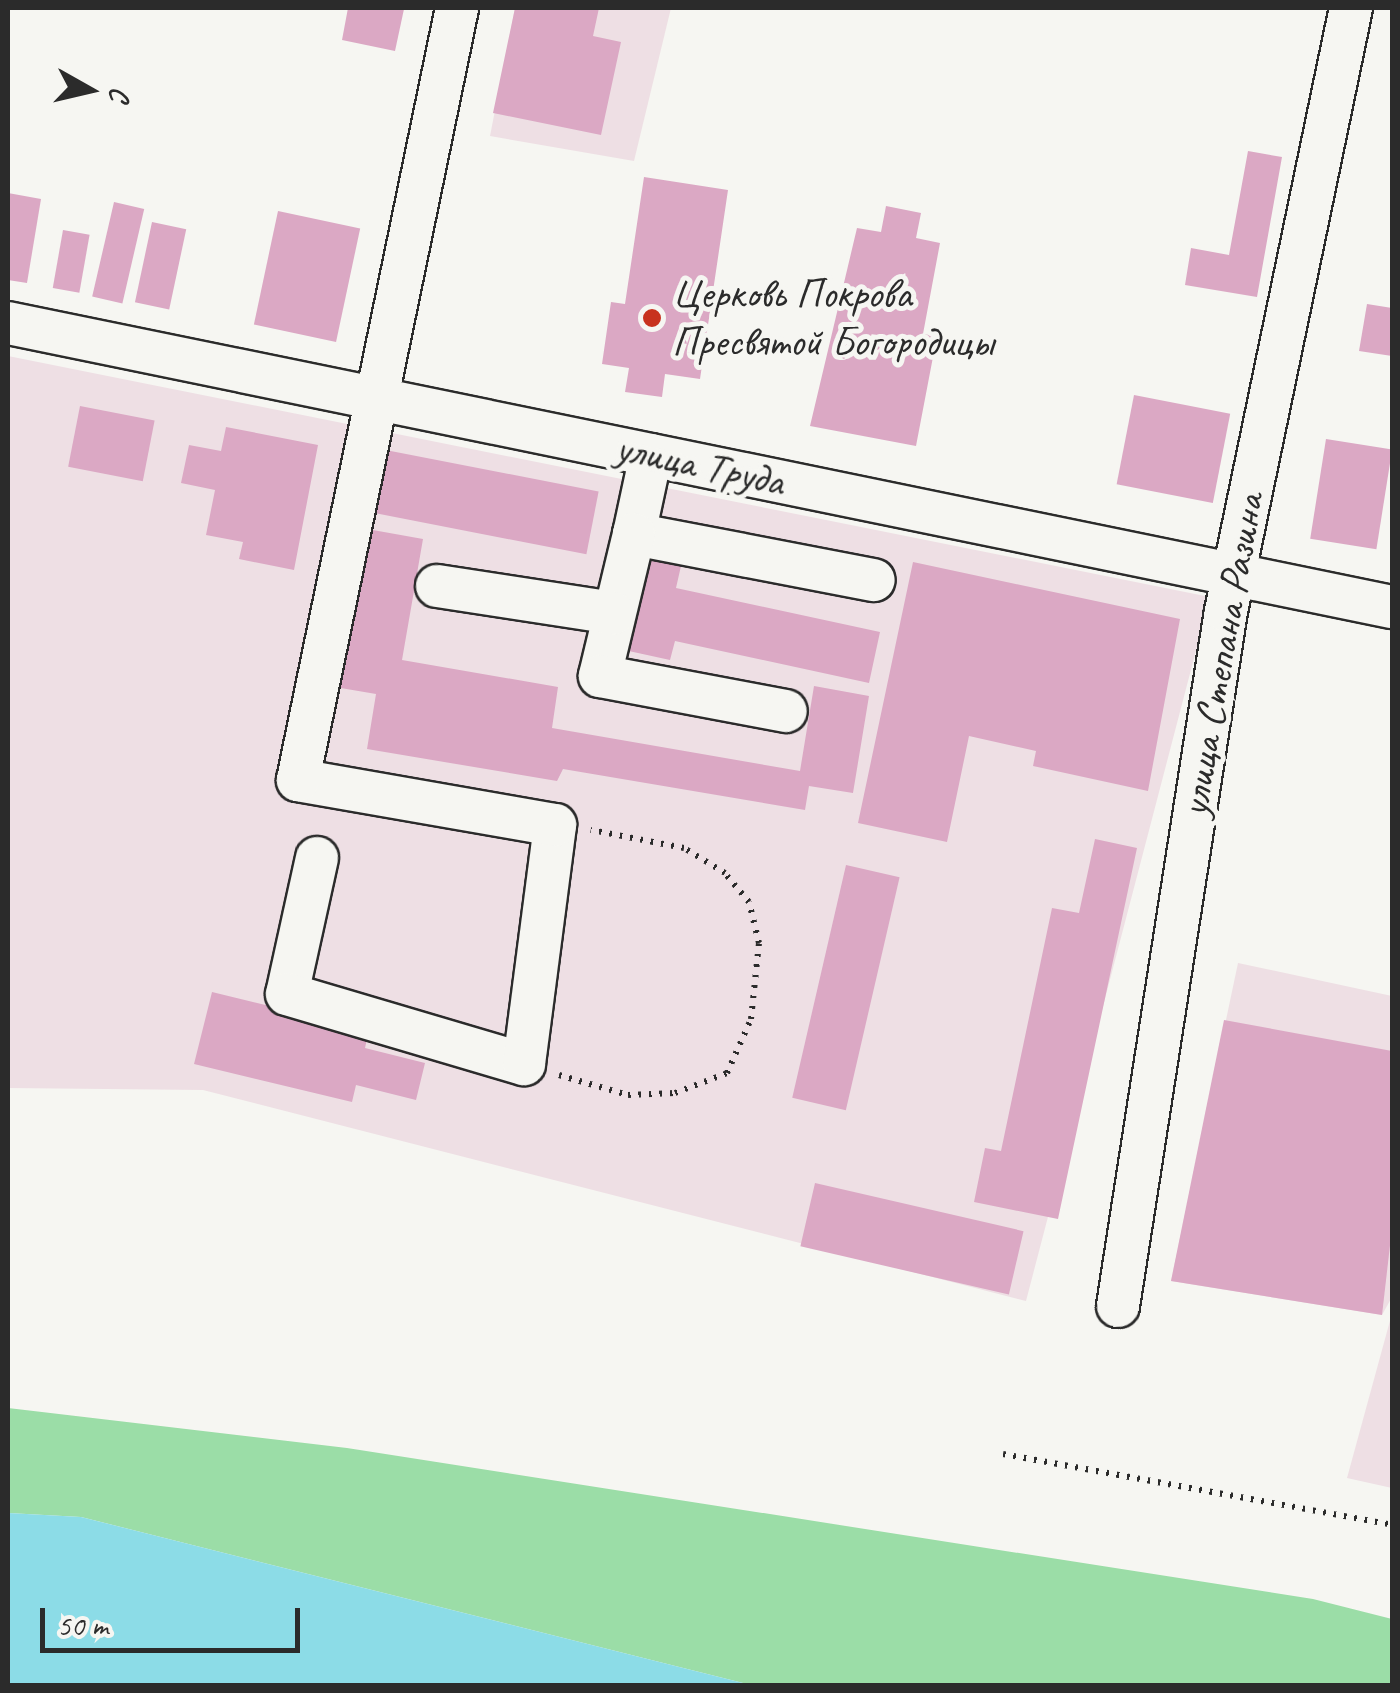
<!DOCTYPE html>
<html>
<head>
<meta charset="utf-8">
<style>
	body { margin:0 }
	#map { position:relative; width:1400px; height:1693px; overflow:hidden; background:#f6f6f2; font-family:Caveat,sans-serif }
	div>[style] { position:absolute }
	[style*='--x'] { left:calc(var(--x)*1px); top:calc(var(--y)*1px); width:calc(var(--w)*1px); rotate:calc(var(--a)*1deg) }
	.built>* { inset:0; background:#eedfe4 }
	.green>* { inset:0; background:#9bdda7 }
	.water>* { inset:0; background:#8cdce7 }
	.building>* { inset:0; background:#dba8c4; transform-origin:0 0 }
	.path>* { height:6px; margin-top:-3px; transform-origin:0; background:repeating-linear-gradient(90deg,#2b2b2b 0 2.5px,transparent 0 10.5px) }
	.roads { filter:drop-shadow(2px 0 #2b2b2b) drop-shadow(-2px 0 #2b2b2b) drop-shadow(0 2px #2b2b2b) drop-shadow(0 -2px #2b2b2b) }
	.minor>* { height:42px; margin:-21px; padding:0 21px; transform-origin:21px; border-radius:21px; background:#f6f6f2 }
	.dots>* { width:28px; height:28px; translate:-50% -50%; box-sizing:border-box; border:5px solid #f6f6f2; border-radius:50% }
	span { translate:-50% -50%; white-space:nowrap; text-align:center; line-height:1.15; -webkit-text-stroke:10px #f6f6f2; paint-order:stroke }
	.poi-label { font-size:42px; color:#2b2b2b }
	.left { translate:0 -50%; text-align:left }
	.street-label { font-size:42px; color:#2b2b2b }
	.frame { position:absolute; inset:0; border:10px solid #2b2b2b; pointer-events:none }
	.north { position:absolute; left:40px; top:40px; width:100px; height:100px; -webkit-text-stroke:8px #f6f6f2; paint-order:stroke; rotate:98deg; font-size:28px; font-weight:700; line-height:40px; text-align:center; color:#2b2b2b }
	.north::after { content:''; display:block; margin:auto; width:35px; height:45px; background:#2b2b2b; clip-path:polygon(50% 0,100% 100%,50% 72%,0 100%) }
	.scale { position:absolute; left:40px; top:1608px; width:260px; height:45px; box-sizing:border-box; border:5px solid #2b2b2b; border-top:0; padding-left:12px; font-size:30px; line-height:35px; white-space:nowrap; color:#2b2b2b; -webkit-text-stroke:8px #f6f6f2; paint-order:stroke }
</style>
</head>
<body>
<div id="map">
	<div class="built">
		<div style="clip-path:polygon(515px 8px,671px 8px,634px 161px,490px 136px)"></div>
		<div style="clip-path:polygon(8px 356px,1210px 597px,1026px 1301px,203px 1090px,8px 1088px)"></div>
		<div style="clip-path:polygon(1238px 963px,1392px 996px,1392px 1297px,1382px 1315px,1171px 1281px)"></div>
		<div style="clip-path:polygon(1391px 1317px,1392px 1317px,1392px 1488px,1347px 1478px)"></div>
	</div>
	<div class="green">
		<div style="clip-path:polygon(8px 1408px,347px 1448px,1313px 1599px,1392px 1619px,1392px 1685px,751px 1685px,81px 1517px,8px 1513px)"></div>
	</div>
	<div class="water">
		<div style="clip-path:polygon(8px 1513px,81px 1517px,751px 1685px,8px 1685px)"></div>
	</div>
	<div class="building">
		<div style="clip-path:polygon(348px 8px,404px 9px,395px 51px,342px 40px)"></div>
		<div style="clip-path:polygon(515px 8px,599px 8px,593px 36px,621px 42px,601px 135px,493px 113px)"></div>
		<div style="clip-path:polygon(1248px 151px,1282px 157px,1257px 297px,1185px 285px,1191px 248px,1229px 255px)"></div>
		<div style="clip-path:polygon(644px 177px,728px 190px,700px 379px,665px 374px,662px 397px,625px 392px,629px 368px,602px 364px,611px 302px,625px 304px)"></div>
		<div style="clip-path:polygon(8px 193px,41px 199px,27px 283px,8px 280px)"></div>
		<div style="left:114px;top:202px;width:31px;height:97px;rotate:13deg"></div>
		<div style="clip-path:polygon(886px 206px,921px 213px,916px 238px,940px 243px,923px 334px,937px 336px,916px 446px,810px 426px,857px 228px,881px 232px)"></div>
		<div style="left:278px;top:211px;width:84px;height:116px;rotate:12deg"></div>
		<div style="left:152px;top:222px;width:35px;height:82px;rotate:12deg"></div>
		<div style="left:63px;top:230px;width:27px;height:59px;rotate:10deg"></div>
		<div style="clip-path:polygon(1367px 304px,1392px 308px,1392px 356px,1359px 351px)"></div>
		<div style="left:1134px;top:395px;width:98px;height:91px;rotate:11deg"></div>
		<div style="left:80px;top:406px;width:76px;height:62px;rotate:11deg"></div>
		<div style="clip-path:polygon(226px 427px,318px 445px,294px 570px,239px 559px,243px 542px,206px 535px,215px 490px,181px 483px,189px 445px,221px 451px)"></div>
		<div style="left:1326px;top:439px;width:67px;height:101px;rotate:9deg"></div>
		<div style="left:365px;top:446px;width:238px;height:64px;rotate:11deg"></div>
		<div style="clip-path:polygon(356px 527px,423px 539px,402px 660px,558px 687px,552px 728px,800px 771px,814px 686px,869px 696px,853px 793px,809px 786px,805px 810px,563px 769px,557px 781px,367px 749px,376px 694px,329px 686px)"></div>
		<div style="clip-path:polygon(635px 556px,681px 566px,676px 588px,880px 632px,869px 683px,675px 641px,670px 660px,615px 648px)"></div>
		<div style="clip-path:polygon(913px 562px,1180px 619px,1148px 791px,1033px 766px,1036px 751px,969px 736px,947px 842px,858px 823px)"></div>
		<div style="clip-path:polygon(1095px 839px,1137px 848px,1058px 1219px,974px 1202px,985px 1148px,1001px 1151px,1052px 908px,1079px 913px)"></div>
		<div style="left:846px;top:865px;width:55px;height:239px;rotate:13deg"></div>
		<div style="clip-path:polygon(212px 992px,369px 1030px,365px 1048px,425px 1063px,416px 1100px,356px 1085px,352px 1102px,194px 1064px)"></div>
		<div style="clip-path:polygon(1224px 1020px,1392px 1051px,1392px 1228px,1382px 1315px,1171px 1281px)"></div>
		<div style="left:815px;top:1183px;width:214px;height:65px;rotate:13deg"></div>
	</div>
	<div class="path">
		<div style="--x:559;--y:1075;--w:72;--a:16.2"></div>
		<div style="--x:628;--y:1095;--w:47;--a:-2.4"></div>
		<div style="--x:675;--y:1093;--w:56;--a:-21"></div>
		<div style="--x:727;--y:1073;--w:59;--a:-66"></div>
		<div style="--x:751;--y:1019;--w:76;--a:-84"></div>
		<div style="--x:759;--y:943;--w:42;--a:-103.7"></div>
		<div style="--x:749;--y:902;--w:38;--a:-130"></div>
		<div style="--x:725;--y:873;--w:48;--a:-148.6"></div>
		<div style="--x:684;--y:848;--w:95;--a:-169"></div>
		<div style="--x:1003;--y:1454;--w:395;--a:10.3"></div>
	</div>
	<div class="roads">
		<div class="minor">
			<div style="--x:8;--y:323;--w:1413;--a:11.6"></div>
			<div style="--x:651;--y:455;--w:81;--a:102.1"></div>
			<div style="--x:634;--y:534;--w:244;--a:10.9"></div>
			<div style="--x:634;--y:534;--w:146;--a:103.5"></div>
			<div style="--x:600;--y:676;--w:189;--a:10.7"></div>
			<div style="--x:437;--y:586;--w:179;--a:8.7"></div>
			<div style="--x:317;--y:858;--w:139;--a:102.4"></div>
			<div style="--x:287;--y:994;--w:247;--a:16.5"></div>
			<div style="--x:524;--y:1064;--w:241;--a:-82.6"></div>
			<div style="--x:555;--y:825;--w:261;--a:-170.1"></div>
			<div style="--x:298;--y:780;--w:788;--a:-78.36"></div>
			<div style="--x:1118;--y:1306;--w:703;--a:-81.17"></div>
			<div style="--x:1226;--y:611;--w:616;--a:-78.29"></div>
		</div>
	</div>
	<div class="dots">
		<div style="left:652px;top:318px;background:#c8321e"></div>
	</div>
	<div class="poi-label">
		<span class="left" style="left:672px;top:318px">Церковь Покрова<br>Пресвятой Богородицы</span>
	</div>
	<div class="street-label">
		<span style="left:700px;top:465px;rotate:12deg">улица Труда</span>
		<span style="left:1222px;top:655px;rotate:-80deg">улица Степана Разина</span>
	</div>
	<div class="frame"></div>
	<div class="north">С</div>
	<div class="scale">50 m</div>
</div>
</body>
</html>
